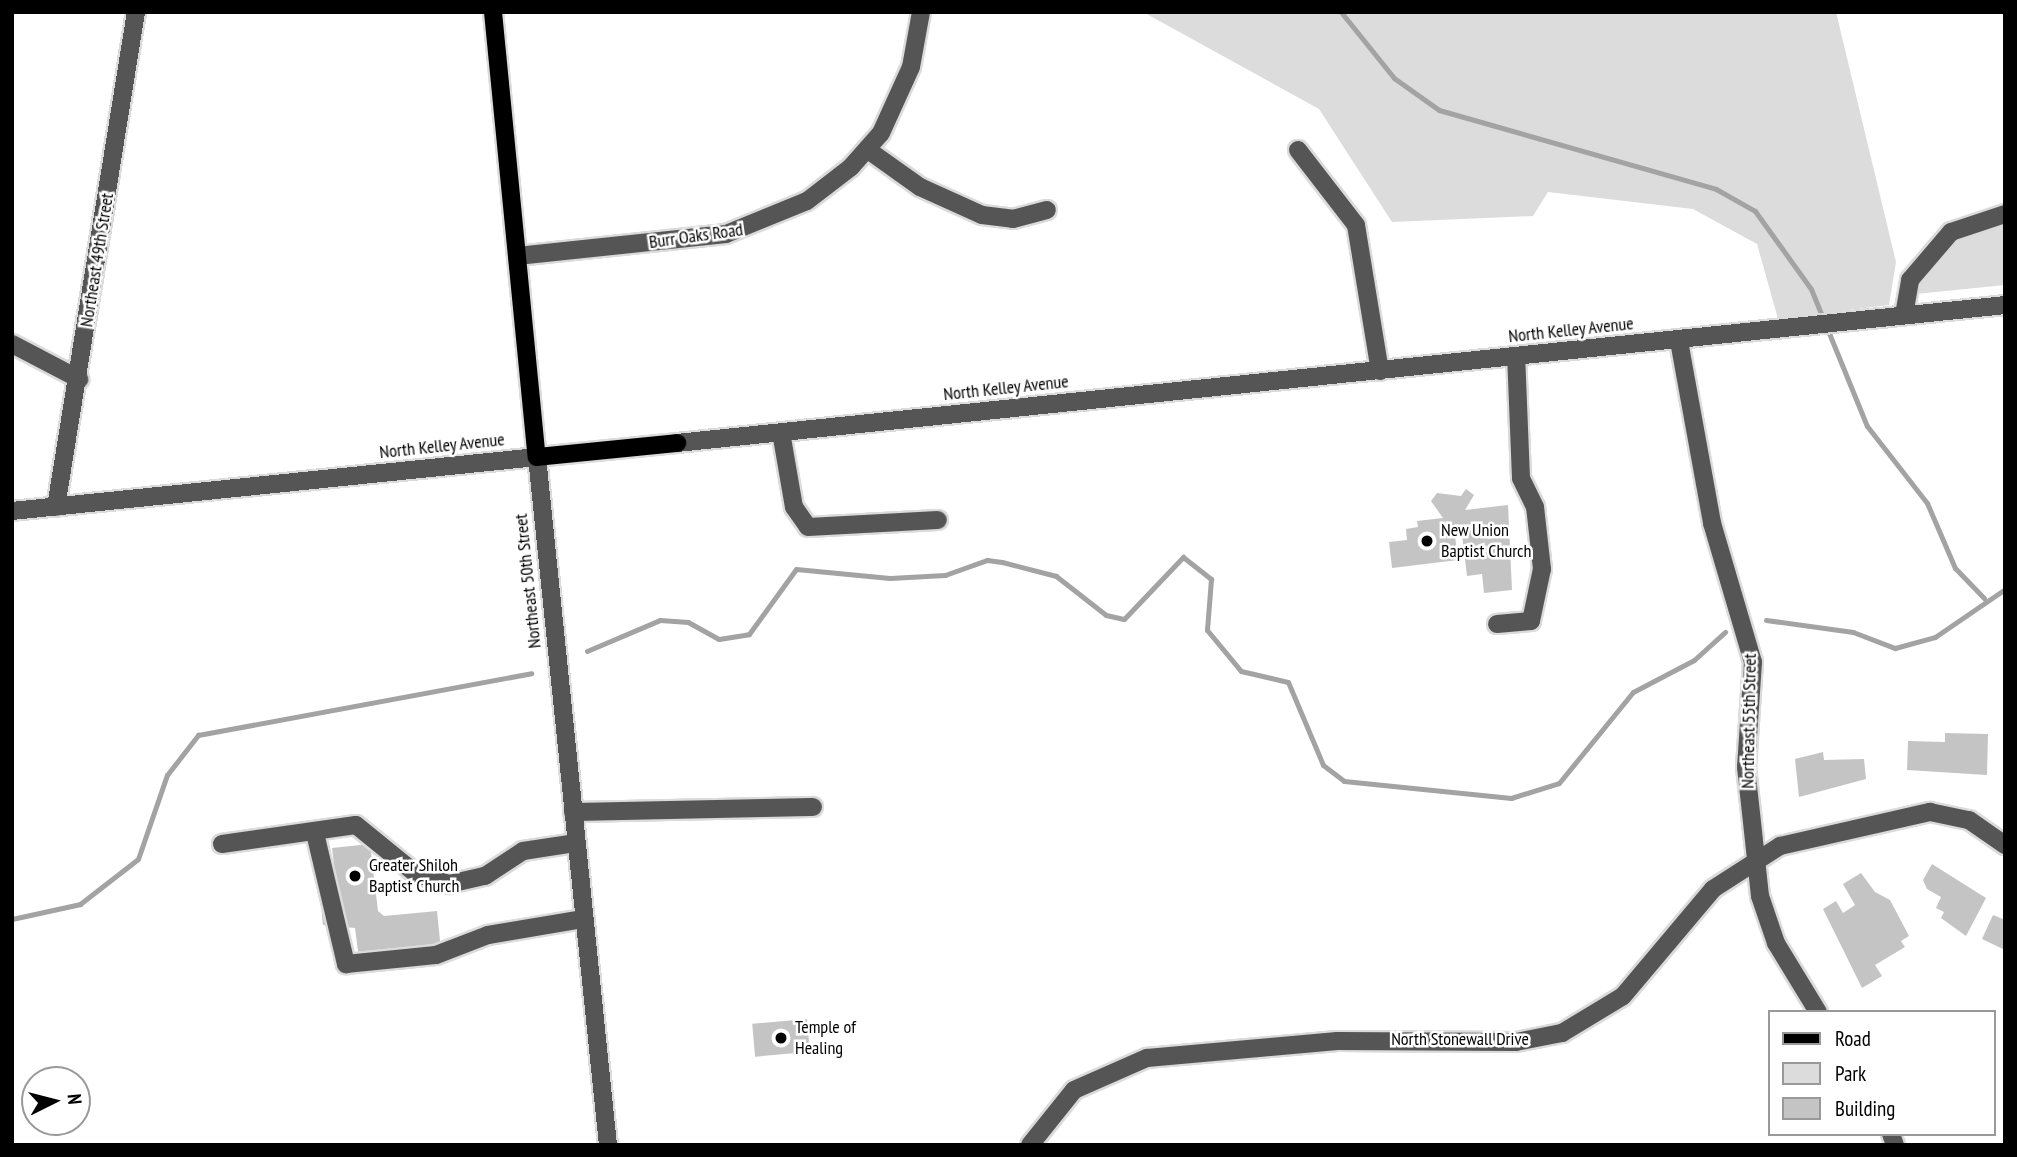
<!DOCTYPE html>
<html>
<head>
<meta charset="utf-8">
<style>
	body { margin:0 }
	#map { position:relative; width:2017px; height:1157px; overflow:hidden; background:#fff; font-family:"PT Sans Narrow",sans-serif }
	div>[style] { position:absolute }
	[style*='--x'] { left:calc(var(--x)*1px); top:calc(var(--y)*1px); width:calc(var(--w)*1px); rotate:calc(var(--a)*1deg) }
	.green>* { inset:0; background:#dcdcdc }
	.stream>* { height:5px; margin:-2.5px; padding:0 2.5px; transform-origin:2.5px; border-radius:2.5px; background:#a3a3a3 }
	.building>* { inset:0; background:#c4c4c4; transform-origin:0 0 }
	.roads { filter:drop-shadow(2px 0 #dbdbdb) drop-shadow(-2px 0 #dbdbdb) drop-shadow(0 2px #dbdbdb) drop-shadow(0 -2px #dbdbdb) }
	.minor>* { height:18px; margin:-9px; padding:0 9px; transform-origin:9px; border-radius:9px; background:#555 }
	.major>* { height:18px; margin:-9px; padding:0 9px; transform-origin:9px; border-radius:9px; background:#000 }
	.dots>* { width:19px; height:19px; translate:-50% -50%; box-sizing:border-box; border:4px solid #fff; border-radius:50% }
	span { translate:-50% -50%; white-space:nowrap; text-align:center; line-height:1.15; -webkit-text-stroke:5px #fff; paint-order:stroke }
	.street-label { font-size:18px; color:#000 }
	.poi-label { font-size:18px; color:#000 }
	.left { translate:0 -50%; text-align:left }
	.frame { position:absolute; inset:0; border:14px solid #000; pointer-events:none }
	.legend { position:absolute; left:1768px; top:1010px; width:228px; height:126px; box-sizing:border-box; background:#fff; border:2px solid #999; margin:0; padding:9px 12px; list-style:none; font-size:21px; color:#000 }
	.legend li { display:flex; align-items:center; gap:14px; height:35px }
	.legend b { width:35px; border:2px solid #999 }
	.north { position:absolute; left:21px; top:1066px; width:70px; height:70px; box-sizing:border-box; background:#fff; border:2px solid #999; border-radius:50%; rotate:84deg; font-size:19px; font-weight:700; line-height:28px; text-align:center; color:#000 }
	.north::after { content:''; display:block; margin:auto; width:24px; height:32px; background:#000; clip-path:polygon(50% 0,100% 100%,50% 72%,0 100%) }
</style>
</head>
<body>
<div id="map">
	<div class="green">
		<div style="clip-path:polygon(1143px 12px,1836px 12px,1896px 262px,1889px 305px,1778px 319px,1757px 244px,1693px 209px,1548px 192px,1533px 216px,1392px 222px,1319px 109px)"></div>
		<div style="clip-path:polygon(2005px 222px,2005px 285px,1916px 294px,1922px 276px,1960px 235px)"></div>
	</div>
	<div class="stream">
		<div style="--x:1341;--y:12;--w:85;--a:51.2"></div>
		<div style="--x:1394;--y:78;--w:55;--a:35.4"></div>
		<div style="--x:1439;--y:110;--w:288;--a:15.9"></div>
		<div style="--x:1716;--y:189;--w:45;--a:29.4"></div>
		<div style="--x:1755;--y:211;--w:96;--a:54.3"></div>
		<div style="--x:1811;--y:289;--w:148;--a:67.8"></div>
		<div style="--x:1867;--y:426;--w:98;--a:52.1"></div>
		<div style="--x:1927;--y:503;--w:71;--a:66.7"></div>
		<div style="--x:1955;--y:568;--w:42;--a:46"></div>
		<div style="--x:1766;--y:620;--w:88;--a:7.9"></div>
		<div style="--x:1853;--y:632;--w:45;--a:20.9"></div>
		<div style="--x:1895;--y:648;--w:41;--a:-15.4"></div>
		<div style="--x:1935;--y:637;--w:85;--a:-34.4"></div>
		<div style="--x:587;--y:651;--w:79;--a:-23"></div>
		<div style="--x:660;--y:620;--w:28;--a:4"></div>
		<div style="--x:688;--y:622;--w:35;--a:29"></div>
		<div style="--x:719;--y:639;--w:30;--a:-9"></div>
		<div style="--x:749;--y:634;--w:80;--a:-54.1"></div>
		<div style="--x:796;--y:569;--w:94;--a:5.5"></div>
		<div style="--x:890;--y:578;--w:55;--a:-3.1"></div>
		<div style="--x:945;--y:575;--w:45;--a:-19.7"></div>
		<div style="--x:987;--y:560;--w:15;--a:8"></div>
		<div style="--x:1002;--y:562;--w:56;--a:14.5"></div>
		<div style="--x:1056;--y:576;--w:63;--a:38"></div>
		<div style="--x:1106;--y:615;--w:18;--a:13"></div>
		<div style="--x:1124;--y:619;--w:86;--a:-46.4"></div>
		<div style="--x:1183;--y:557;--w:36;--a:38"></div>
		<div style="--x:1211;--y:579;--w:51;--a:94.5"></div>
		<div style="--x:1207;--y:630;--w:53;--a:50.3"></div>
		<div style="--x:1241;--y:671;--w:48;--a:13.2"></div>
		<div style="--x:1288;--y:682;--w:90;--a:67.1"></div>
		<div style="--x:1323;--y:765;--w:26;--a:37"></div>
		<div style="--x:1344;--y:781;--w:168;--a:5.8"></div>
		<div style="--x:1511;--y:798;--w:50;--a:-17.4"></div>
		<div style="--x:1559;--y:783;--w:117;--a:-50.9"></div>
		<div style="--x:1633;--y:692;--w:69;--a:-27.7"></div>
		<div style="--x:1694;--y:660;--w:42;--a:-42.1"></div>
		<div style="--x:12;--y:919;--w:70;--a:-12.4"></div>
		<div style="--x:80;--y:904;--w:73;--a:-37.8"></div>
		<div style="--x:138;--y:859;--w:89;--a:-71"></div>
		<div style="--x:167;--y:775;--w:51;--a:-52.2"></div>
		<div style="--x:198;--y:735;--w:339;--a:-10.5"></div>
	</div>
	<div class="building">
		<div style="clip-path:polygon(1466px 489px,1474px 495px,1465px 510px,1508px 505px,1512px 590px,1484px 593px,1482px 574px,1467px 576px,1462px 535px,1455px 536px,1458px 560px,1392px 568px,1389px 542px,1407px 540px,1406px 529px,1418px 527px,1417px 521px,1443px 518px,1431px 501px,1437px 493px,1461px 496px)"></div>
		<div style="clip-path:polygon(1945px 733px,1988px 734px,1987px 775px,1907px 770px,1908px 741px,1945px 742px)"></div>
		<div style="clip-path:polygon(1823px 752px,1824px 760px,1864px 759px,1866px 779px,1799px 797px,1795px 759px)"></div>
		<div style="clip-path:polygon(370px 844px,378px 911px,384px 916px,437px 911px,441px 950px,359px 959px,355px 928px,323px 925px,321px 906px,339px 904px,332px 848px)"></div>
		<div style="clip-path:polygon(1932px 864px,1986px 898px,1966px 936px,1941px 918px,1944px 912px,1936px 908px,1941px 897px,1927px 889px,1923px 880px)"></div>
		<div style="clip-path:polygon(1861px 873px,1875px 892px,1890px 900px,1909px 936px,1901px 941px,1905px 947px,1875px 965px,1882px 976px,1862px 988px,1823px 909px,1836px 901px,1843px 913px,1855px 905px,1843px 884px)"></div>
		<div style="clip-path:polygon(1993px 915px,2005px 920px,2005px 950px,1982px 939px)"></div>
		<div style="left:807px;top:1019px;width:33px;height:55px;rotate:85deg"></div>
	</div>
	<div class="roads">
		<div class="minor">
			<div style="--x:868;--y:150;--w:64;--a:35.4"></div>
			<div style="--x:920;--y:187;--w:68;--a:24.3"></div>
			<div style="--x:982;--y:215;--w:31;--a:7"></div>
			<div style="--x:1013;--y:219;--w:35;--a:-15"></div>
			<div style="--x:1298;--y:150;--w:95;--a:52.3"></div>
			<div style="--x:1356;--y:225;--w:148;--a:80.7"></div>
			<div style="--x:517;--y:256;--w:210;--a:-6"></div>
			<div style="--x:726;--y:234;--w:87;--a:-22.2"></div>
			<div style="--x:807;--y:201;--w:56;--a:-37.7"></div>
			<div style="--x:851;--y:167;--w:45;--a:-48.6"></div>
			<div style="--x:881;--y:133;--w:72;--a:-65.6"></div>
			<div style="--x:911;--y:67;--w:56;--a:-79.7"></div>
			<div style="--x:1904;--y:315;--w:36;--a:-80"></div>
			<div style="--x:1910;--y:280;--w:63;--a:-49.5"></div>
			<div style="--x:1951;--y:232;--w:57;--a:-18.4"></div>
			<div style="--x:1679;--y:341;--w:185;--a:79.7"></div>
			<div style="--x:1712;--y:523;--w:145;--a:73.6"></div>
			<div style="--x:1753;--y:662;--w:105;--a:93.8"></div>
			<div style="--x:1746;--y:767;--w:130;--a:83.8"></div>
			<div style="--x:1760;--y:896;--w:50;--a:71.2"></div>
			<div style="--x:1776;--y:943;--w:81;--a:58.7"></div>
			<div style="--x:12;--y:344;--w:76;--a:27.6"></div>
			<div style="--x:781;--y:432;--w:76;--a:80.2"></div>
			<div style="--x:794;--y:507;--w:24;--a:55"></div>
			<div style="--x:808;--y:527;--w:130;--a:-3.1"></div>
			<div style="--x:677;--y:443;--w:1335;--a:-5.93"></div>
			<div style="--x:56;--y:507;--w:501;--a:-80.82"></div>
			<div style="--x:12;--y:511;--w:528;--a:-5.87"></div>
			<div style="--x:537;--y:457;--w:692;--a:84.11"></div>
			<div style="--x:1497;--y:624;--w:34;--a:-5"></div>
			<div style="--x:1531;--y:621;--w:53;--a:-78.1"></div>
			<div style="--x:1542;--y:569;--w:62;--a:-96.4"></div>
			<div style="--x:1535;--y:507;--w:32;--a:-116"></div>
			<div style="--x:1521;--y:478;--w:122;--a:-92.3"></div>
			<div style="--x:573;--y:812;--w:240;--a:-1.2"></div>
			<div style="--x:315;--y:833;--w:135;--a:76.7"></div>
			<div style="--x:346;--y:964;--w:90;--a:-5.7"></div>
			<div style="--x:436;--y:955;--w:56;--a:-21"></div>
			<div style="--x:488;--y:935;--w:97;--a:-9.5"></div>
			<div style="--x:222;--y:844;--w:135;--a:-8.1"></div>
			<div style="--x:356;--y:825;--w:76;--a:39.1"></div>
			<div style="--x:415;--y:873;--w:36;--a:18"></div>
			<div style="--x:449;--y:884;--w:37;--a:-13"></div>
			<div style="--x:485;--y:876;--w:45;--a:-33.3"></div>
			<div style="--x:523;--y:851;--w:54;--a:-8.6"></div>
			<div style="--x:1891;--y:1134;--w:12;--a:70"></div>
			<div style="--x:1030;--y:1145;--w:70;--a:-51.3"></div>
			<div style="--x:1074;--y:1090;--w:80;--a:-23.7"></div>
			<div style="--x:1147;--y:1058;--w:191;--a:-5.1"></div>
			<div style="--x:1337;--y:1041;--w:179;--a:0.3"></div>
			<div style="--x:1516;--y:1042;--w:47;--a:-11.1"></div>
			<div style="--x:1562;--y:1033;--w:71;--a:-31.2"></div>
			<div style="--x:1623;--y:996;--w:140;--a:-49.9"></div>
			<div style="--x:1713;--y:889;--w:80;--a:-32.7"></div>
			<div style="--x:1780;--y:846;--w:154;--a:-12.8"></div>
			<div style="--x:1930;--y:812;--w:40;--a:12"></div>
			<div style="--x:1969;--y:820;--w:44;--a:34.8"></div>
		</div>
		<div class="major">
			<div style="--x:493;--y:12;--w:447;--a:84.4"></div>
			<div style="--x:537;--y:457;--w:141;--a:-5.7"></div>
		</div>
	</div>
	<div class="dots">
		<div style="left:1427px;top:541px;background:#000"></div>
		<div style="left:355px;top:876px;background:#000"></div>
		<div style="left:781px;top:1038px;background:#000"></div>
	</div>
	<div class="street-label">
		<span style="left:696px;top:236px;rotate:-8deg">Burr Oaks Road</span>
		<span style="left:97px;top:260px;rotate:-81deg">Northeast 49th Street</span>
		<span style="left:1571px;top:330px;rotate:-6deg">North Kelley Avenue</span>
		<span style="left:1006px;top:388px;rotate:-6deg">North Kelley Avenue</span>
		<span style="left:442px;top:446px;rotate:-6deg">North Kelley Avenue</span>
		<span style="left:528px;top:581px;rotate:-96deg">Northeast 50th Street</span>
		<span style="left:1749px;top:721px;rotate:-89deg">Northeast 55th Street</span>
		<span style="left:1460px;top:1039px">North Stonewall Drive</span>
	</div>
	<div class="poi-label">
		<span class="left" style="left:1441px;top:541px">New Union<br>Baptist Church</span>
		<span class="left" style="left:369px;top:876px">Greater Shiloh<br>Baptist Church</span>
		<span class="left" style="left:795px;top:1038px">Temple of<br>Healing</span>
	</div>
	<div class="frame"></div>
	<ul class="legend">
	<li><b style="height:9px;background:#000"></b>Road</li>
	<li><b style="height:19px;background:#dcdcdc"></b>Park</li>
	<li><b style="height:19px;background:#c4c4c4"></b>Building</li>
	</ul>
	<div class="north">N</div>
</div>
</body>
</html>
